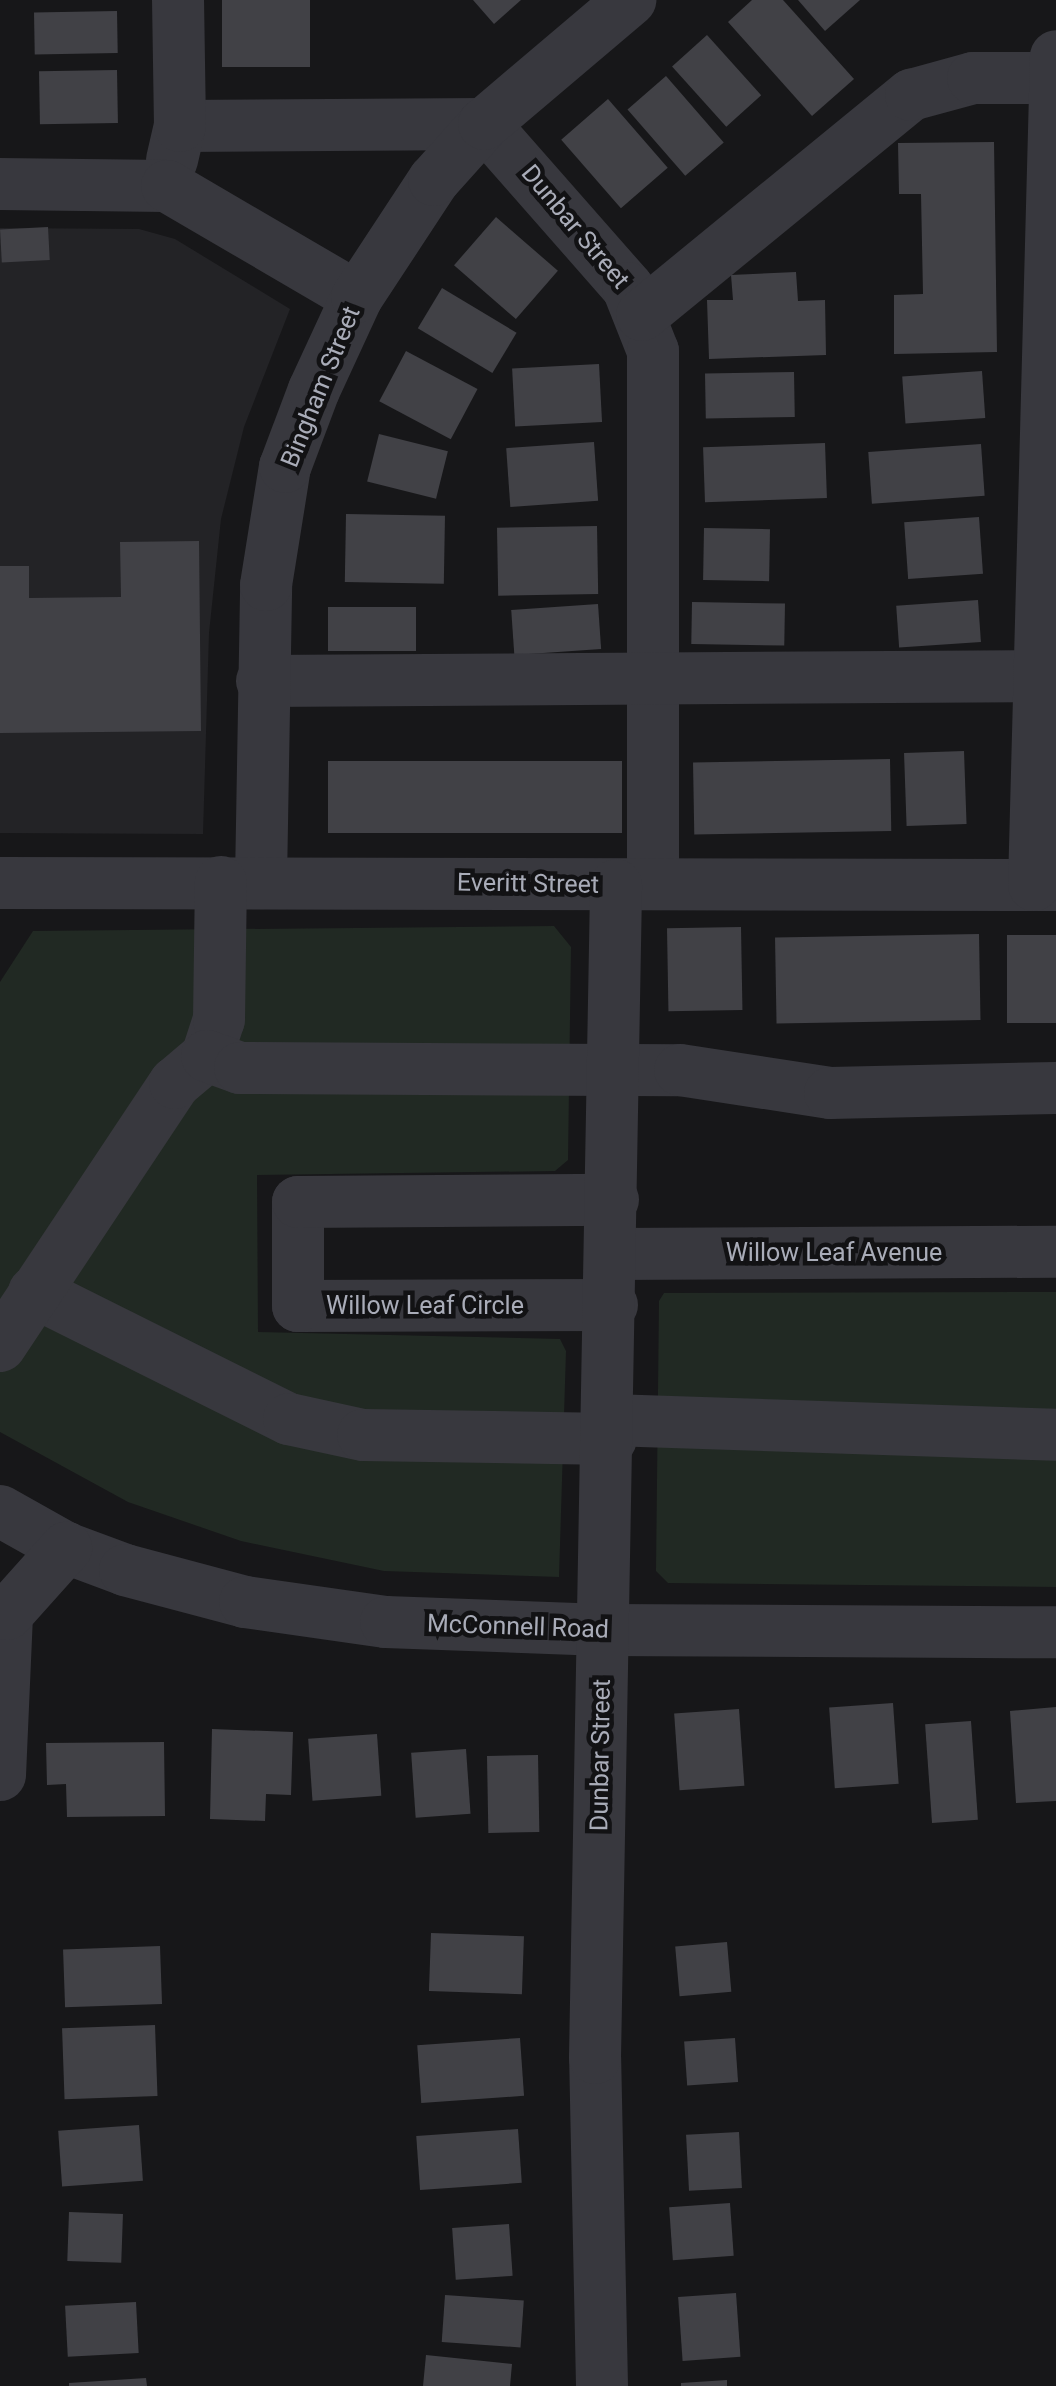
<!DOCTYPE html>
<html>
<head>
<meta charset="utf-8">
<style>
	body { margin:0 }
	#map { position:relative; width:1056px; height:2386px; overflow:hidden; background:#171719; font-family:Roboto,sans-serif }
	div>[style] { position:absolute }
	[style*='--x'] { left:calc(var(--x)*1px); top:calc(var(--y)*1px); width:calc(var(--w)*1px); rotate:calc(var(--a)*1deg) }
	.built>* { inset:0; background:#232326 }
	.green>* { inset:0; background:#212923 }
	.building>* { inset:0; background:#414146; transform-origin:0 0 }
	.minor>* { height:52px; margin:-26px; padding:0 26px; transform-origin:26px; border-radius:26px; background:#38383e }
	span { translate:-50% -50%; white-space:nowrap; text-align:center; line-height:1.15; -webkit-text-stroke:9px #121214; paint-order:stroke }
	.street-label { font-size:25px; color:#a9acb8 }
</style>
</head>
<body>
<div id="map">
	<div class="built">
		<div style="clip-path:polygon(0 228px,139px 229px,175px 239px,290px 309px,244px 427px,221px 519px,209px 633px,203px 834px,0 833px)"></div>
	</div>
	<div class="green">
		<div style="clip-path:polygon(554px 926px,571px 947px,568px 1160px,555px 1171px,257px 1175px,258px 1332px,560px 1339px,566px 1351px,559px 1577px,384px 1571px,241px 1541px,128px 1502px,0 1432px,0 982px,33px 931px)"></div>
		<div style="clip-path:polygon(1056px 1292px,1056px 1587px,668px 1583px,656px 1571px,659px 1301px,664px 1293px)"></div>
	</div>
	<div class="building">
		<div style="left:222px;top:0;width:88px;height:67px"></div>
		<div style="clip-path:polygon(473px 0,521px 0,494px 24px)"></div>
		<div style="clip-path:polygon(752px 0,783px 0,854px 79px,812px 116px,728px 22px)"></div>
		<div style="clip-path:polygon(798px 0,860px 0,825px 31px)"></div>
		<div style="left:117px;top:11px;width:42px;height:83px;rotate:89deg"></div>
		<div style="left:707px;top:35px;width:81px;height:47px;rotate:48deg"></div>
		<div style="left:117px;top:70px;width:53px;height:78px;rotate:89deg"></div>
		<div style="left:666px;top:76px;width:88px;height:51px;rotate:49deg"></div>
		<div style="left:608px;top:99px;width:91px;height:62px;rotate:49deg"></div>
		<div style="clip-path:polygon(994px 142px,997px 352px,894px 354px,894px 295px,923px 294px,921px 194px,899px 194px,898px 143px)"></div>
		<div style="left:496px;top:217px;width:82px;height:64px;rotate:41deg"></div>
		<div style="left:48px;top:227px;width:33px;height:48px;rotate:87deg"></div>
		<div style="clip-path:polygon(796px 272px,798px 301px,825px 300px,826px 355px,709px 359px,707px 300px,733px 300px,731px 275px)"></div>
		<div style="left:442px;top:288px;width:87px;height:47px;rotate:31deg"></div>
		<div style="left:406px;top:351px;width:81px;height:57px;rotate:28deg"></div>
		<div style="left:599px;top:364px;width:58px;height:87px;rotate:87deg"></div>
		<div style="left:982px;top:371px;width:47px;height:80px;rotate:86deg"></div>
		<div style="left:794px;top:372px;width:45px;height:89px;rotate:89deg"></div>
		<div style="left:379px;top:434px;width:71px;height:49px;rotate:14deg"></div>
		<div style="left:594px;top:442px;width:59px;height:88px;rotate:86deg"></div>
		<div style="left:825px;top:443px;width:55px;height:122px;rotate:88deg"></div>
		<div style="left:981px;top:444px;width:52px;height:113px;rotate:86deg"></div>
		<div style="left:346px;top:514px;width:99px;height:68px;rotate:1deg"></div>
		<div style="left:979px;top:517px;width:57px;height:75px;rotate:86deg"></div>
		<div style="left:597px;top:526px;width:68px;height:100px;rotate:89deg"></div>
		<div style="left:704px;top:528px;width:66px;height:52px;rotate:1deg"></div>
		<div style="clip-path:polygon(199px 541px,201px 731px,0 733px,0 566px,29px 566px,29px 598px,121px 597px,120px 542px)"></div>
		<div style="left:978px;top:600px;width:42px;height:82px;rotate:86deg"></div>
		<div style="left:692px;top:602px;width:93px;height:42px;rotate:1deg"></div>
		<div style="left:598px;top:604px;width:45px;height:87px;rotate:86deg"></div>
		<div style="left:328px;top:607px;width:88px;height:44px"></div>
		<div style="left:964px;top:751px;width:73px;height:60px;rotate:88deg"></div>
		<div style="left:890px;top:759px;width:72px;height:197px;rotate:89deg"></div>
		<div style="left:622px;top:761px;width:72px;height:294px;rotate:90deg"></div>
		<div style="left:741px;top:927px;width:83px;height:74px;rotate:89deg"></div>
		<div style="left:979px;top:934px;width:86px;height:204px;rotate:89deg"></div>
		<div style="left:1056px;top:935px;width:88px;height:49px;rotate:90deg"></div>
		<div style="left:893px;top:1703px;width:81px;height:64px;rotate:86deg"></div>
		<div style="clip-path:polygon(1056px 1707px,1056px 1801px,1016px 1803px,1010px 1711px)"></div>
		<div style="left:739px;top:1709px;width:77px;height:65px;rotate:86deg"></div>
		<div style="left:971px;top:1721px;width:99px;height:46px;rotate:86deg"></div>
		<div style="clip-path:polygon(212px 1729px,293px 1732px,291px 1795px,266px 1794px,265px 1821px,210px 1819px)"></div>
		<div style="left:377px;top:1734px;width:62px;height:69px;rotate:86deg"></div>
		<div style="clip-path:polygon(164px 1742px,165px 1816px,67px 1817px,66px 1784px,47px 1785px,46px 1743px)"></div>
		<div style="left:466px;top:1749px;width:65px;height:55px;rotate:86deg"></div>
		<div style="left:538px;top:1755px;width:77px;height:51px;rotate:89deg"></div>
		<div style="left:431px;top:1933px;width:93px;height:58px;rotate:2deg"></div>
		<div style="left:727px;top:1942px;width:50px;height:52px;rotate:85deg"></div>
		<div style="left:160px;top:1946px;width:58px;height:97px;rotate:88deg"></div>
		<div style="left:155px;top:2025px;width:71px;height:93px;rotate:88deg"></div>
		<div style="left:520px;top:2038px;width:58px;height:103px;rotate:86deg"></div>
		<div style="left:735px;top:2038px;width:44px;height:51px;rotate:86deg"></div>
		<div style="left:139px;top:2125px;width:56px;height:81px;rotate:86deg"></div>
		<div style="left:518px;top:2129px;width:54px;height:102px;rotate:86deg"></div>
		<div style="left:739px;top:2132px;width:56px;height:53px;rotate:87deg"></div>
		<div style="left:730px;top:2203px;width:53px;height:61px;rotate:86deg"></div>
		<div style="left:69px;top:2212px;width:54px;height:49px;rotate:2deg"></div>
		<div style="left:509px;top:2224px;width:52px;height:57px;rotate:86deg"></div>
		<div style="left:736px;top:2293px;width:64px;height:58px;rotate:86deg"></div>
		<div style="left:445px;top:2295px;width:79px;height:47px;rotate:4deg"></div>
		<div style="left:136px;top:2302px;width:51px;height:71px;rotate:87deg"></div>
		<div style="clip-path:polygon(426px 2355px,512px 2364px,510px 2386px,423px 2386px)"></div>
		<div style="clip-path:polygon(146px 2378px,147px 2386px,69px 2386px,69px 2383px)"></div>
		<div style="clip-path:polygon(727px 2380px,727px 2386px,681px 2386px,681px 2383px)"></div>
	</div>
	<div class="minor">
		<div style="--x:180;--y:126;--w:304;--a:-0.4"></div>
		<div style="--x:484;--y:124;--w:218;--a:48.7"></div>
		<div style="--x:628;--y:288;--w:68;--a:68.4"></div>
		<div style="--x:653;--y:351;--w:533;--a:90"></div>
		<div style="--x:172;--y:160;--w:35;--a:-77"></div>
		<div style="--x:180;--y:126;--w:126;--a:-90.9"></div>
		<div style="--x:0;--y:184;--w:167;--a:0.7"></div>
		<div style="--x:167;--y:186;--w:220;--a:30.3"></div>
		<div style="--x:642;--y:315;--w:348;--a:-39.3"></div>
		<div style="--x:911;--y:95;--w:64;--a:-15.3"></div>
		<div style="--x:973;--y:78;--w:83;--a:0"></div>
		<div style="--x:262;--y:681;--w:794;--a:-0.36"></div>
		<div style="--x:261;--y:881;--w:296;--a:-89"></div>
		<div style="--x:266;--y:585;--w:120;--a:-80.9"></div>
		<div style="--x:285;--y:467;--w:82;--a:-69.4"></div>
		<div style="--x:314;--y:390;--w:102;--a:-65.2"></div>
		<div style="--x:357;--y:297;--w:140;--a:-56.7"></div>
		<div style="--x:434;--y:180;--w:75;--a:-48.2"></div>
		<div style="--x:484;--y:124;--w:192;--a:-40.3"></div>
		<div style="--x:0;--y:883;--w:1056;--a:0.11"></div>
		<div style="--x:1034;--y:885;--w:829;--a:-88.48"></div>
		<div style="--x:207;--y:1056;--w:38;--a:-72"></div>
		<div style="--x:219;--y:1020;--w:138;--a:-89.2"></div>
		<div style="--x:612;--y:1254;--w:444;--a:-0.3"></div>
		<div style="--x:34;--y:1292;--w:285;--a:26.5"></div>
		<div style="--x:289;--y:1419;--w:76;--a:12.2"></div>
		<div style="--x:363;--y:1435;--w:248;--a:0.9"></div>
		<div style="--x:612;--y:1305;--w:314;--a:179.8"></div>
		<div style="--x:298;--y:1306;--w:104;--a:-90"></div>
		<div style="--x:298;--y:1202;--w:315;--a:-0.4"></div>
		<div style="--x:0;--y:1346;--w:316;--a:-56.4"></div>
		<div style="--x:175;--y:1083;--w:42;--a:-40.2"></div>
		<div style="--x:207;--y:1056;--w:35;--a:20"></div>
		<div style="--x:240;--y:1068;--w:440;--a:0.3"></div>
		<div style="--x:680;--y:1070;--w:152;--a:8.7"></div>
		<div style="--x:830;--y:1093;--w:226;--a:-1.3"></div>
		<div style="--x:610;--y:1420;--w:446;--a:1.9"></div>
		<div style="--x:0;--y:1511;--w:76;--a:29.3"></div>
		<div style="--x:66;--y:1548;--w:63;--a:20.4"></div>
		<div style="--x:125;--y:1570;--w:124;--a:14.9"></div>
		<div style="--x:245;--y:1602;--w:142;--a:8.1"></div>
		<div style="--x:386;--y:1622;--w:217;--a:2.1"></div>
		<div style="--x:603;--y:1630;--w:453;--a:0.3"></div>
		<div style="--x:0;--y:1775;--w:161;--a:-87.5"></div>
		<div style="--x:7;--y:1614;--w:89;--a:-48.2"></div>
		<div style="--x:602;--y:2386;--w:328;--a:-91.2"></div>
		<div style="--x:595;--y:2058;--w:1173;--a:-88.97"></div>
	</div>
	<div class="street-label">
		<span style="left:575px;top:227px;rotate:50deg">Dunbar Street</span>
		<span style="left:321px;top:387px;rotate:-68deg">Bingham Street</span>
		<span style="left:528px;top:884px;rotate:1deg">Everitt Street</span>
		<span style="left:834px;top:1253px">Willow Leaf Avenue</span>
		<span style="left:425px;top:1306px">Willow Leaf Circle</span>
		<span style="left:518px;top:1627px;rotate:2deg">McConnell Road</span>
		<span style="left:601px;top:1755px;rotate:-89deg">Dunbar Street</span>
	</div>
</div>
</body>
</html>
